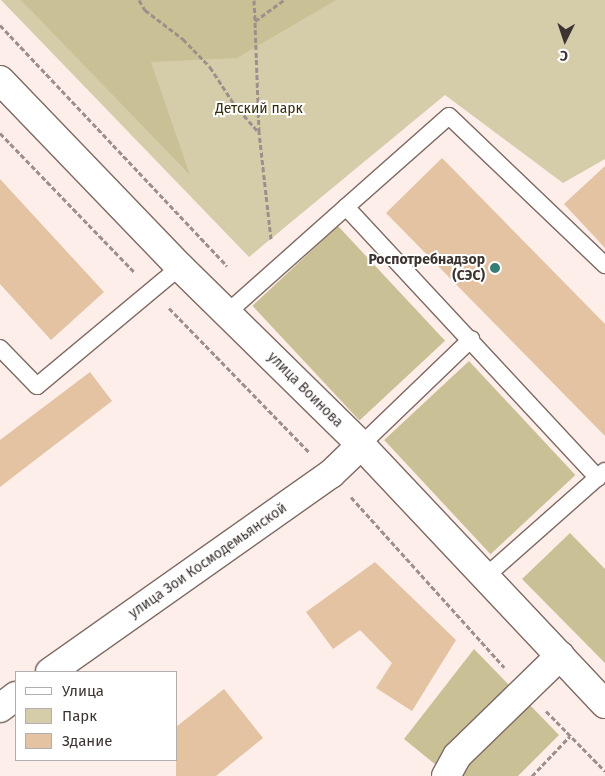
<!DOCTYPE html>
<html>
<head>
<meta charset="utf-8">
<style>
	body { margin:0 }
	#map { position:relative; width:605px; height:776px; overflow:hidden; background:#fdeeea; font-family:"Fira Sans",sans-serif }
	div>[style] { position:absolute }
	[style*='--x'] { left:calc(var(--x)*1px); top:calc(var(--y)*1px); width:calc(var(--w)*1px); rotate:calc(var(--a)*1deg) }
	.green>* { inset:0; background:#d5cdaa }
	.forest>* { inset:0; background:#c9c095; transform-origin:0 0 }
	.building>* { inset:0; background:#e3c3a2 }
	.path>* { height:3px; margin-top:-1.5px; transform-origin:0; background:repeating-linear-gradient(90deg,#9c908d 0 5px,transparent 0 7.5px) }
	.roads { filter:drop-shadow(1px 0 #7f6b64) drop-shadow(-1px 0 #7f6b64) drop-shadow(0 1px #7f6b64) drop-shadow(0 -1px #7f6b64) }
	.service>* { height:16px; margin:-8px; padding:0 8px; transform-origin:8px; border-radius:8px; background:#fff }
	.minor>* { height:28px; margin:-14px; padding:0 14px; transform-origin:14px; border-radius:14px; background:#fff }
	.tertiary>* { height:28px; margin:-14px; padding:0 14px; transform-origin:14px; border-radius:14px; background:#fff }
	.dots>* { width:14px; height:14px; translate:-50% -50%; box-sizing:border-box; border:2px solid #fff; border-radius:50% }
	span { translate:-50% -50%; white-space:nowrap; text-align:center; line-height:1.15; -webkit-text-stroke:4px #fff; paint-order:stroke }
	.park-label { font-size:14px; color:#342c09 }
	.poi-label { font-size:14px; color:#3d3431; font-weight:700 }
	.right { translate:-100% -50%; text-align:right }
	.street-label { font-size:14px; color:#3d3431 }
	.legend { position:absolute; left:15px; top:671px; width:162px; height:90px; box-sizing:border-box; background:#fff; border:1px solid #b1aead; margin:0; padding:6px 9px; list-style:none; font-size:15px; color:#3d3431 }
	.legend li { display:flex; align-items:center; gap:10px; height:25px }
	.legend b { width:25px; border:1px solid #b1aead }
	.north { position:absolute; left:540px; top:15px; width:50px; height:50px; -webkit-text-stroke:4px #fff; paint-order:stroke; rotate:184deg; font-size:14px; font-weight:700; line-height:20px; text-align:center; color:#3d3431 }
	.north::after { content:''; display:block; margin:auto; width:18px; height:22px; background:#3d3431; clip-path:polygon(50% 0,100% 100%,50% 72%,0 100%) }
</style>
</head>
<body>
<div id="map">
	<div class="green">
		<div style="clip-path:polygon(1px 0,605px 0,605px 159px,563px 183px,445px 95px,249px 257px)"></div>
	</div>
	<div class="forest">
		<div style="clip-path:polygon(21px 0,336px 0,237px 58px,151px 62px,190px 175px)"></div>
		<div style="left:338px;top:226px;width:157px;height:117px;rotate:47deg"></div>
		<div style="left:469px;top:361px;width:156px;height:116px;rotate:47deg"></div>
		<div style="clip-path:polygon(570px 533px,605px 569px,605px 663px,522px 579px)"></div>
		<div style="clip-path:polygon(474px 649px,510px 686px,451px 746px,436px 765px,404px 739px)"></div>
		<div style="clip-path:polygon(526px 701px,559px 735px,518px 776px,456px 776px)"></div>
	</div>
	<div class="building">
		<div style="clip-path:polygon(442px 158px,605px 324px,605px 436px,386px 213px)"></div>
		<div style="clip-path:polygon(605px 166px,605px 248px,564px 204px)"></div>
		<div style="clip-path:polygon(0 179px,104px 292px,51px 340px,0 284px)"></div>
		<div style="clip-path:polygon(90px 372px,112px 401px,0 487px,0 440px)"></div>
		<div style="clip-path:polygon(375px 562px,456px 640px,412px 711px,376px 688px,392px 663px,360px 630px,333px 649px,306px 612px)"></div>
		<div style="clip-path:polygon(224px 689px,263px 738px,216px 776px,176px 776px,176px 727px)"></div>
	</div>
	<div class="path">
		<div style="--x:139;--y:0;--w:12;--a:59"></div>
		<div style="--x:145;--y:10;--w:48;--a:37.3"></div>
		<div style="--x:183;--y:39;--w:39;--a:46"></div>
		<div style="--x:210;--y:67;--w:44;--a:57"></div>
		<div style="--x:234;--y:104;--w:37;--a:49"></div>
		<div style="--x:254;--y:0;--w:20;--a:87"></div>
		<div style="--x:0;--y:25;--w:331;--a:46.7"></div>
		<div style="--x:0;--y:133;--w:194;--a:46"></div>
		<div style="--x:271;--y:239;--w:108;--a:-96.4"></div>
		<div style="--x:259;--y:132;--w:111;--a:-92.1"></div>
		<div style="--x:255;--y:21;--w:36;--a:-36"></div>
		<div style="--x:169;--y:308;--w:201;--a:45.8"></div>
		<div style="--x:351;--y:497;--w:229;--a:48"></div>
		<div style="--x:546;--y:711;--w:84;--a:45.5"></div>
		<div style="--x:532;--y:776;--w:55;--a:-46.5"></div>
	</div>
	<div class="roads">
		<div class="service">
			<div style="--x:346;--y:207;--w:137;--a:-41.5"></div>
			<div style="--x:449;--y:116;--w:216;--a:43.7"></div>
			<div style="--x:227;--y:313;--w:159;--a:-41.7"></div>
			<div style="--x:346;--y:207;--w:370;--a:47.1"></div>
			<div style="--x:0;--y:348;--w:53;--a:45.8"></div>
			<div style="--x:37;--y:386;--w:186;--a:-39.8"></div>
			<div style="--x:361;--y:445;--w:153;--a:-43.9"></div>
			<div style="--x:485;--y:577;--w:160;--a:-41.5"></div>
		</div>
		<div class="minor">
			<div style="--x:50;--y:672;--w:344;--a:-35.2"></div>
			<div style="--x:331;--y:474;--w:42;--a:-44"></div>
			<div style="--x:0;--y:708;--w:20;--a:-37"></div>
			<div style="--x:446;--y:776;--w:23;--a:-61"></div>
			<div style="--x:457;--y:756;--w:144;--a:-44.2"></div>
		</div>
		<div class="tertiary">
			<div style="--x:0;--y:80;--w:260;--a:46.1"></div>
			<div style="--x:180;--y:267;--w:254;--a:44.5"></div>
			<div style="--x:361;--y:445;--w:356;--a:46.7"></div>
		</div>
	</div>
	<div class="dots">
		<div style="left:495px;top:268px;background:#377d76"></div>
	</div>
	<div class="park-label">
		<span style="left:259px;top:109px">Детский парк</span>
	</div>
	<div class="poi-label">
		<span class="right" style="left:485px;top:268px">Роспотребнадзор<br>(СЭС)</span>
	</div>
	<div class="street-label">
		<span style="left:305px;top:390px;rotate:45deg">улица Воинова</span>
		<span style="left:208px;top:561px;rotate:-35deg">улица Зои Космодемьянской</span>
	</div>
	<ul class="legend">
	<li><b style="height:6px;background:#fff"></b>Улица</li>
	<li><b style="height:14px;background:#d5cdaa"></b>Парк</li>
	<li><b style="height:14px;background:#e3c3a2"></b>Здание</li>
	</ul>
	<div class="north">С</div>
</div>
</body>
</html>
